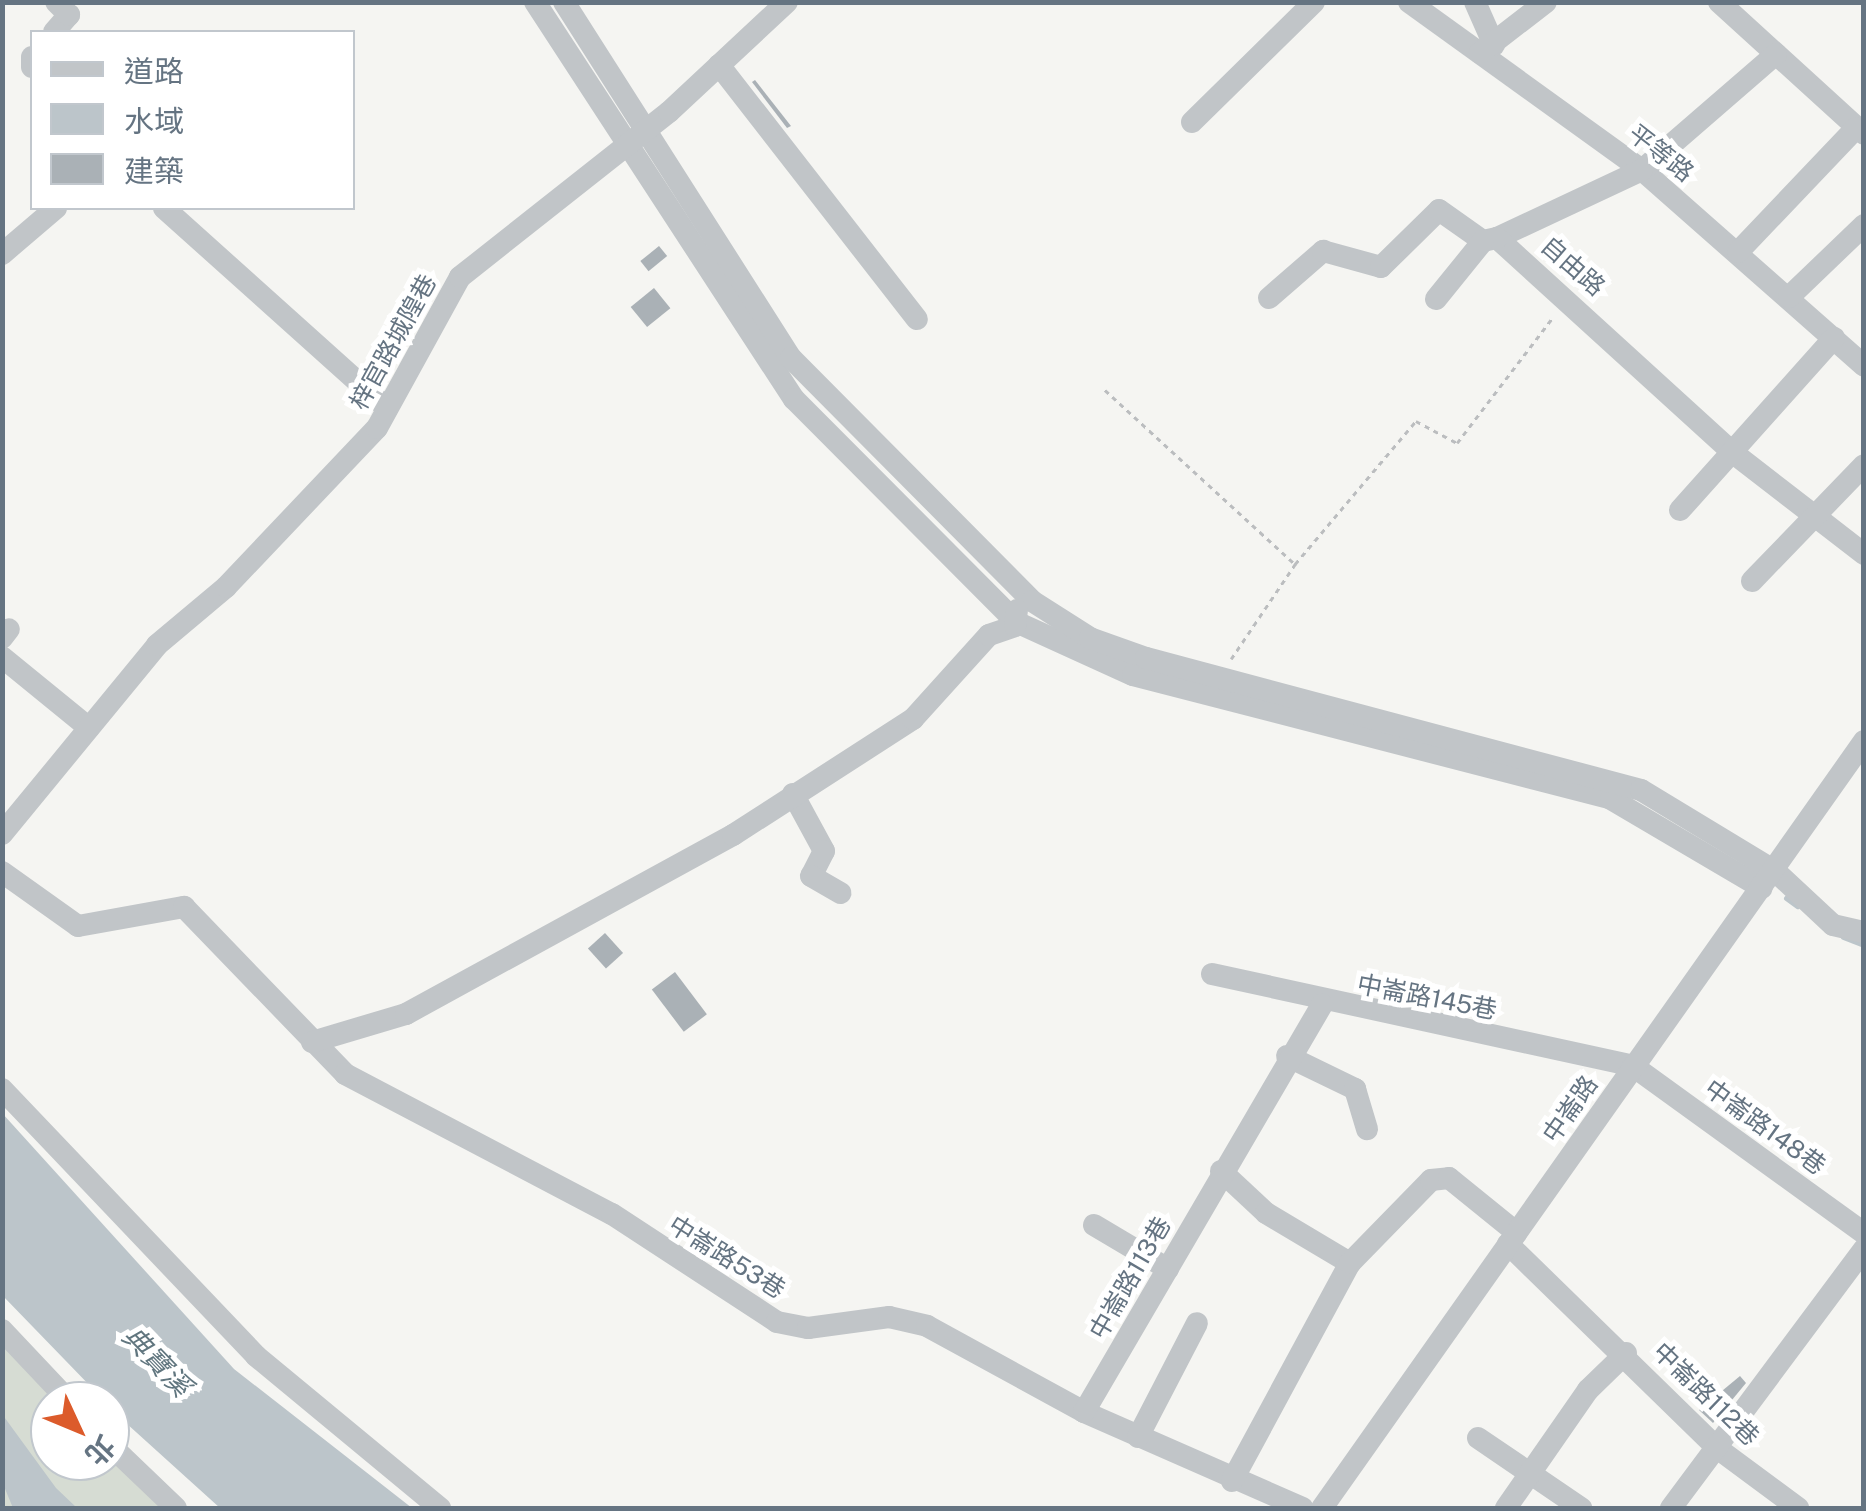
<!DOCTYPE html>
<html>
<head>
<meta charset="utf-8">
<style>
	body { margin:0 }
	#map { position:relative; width:1866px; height:1511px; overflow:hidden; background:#f5f5f2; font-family:"Public Sans","Noto Sans TC",sans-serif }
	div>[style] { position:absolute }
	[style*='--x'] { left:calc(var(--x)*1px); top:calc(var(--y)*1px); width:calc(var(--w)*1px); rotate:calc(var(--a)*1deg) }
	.green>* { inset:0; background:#d6dcd3 }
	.water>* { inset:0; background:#bcc5ca }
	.stream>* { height:5px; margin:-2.5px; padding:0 2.5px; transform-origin:2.5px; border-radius:2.5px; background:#bcc5ca }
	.building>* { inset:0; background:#aab1b6; transform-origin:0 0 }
	.path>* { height:2.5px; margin-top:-1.25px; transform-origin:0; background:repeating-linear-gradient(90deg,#bbbdbf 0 5px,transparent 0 10px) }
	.minor>* { height:22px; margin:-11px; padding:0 11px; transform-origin:11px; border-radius:11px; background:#c1c5c8 }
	span { translate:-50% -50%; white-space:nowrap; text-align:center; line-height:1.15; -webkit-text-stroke:10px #fff; paint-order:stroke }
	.street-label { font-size:25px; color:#657482 }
	.water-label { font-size:28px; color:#61767f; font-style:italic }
	.frame { position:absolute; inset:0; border:5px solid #657482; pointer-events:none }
	.legend { position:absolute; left:30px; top:30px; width:325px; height:180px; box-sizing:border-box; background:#fff; border:2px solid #c1c7cd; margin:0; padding:12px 18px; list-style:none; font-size:30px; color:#657482 }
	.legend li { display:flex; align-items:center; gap:20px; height:50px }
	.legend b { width:50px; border:2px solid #c1c7cd }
	.north { position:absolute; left:30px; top:1381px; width:100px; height:100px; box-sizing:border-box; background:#fff; border:2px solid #c1c7cd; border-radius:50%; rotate:134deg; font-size:28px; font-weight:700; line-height:40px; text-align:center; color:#657482 }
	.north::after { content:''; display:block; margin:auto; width:35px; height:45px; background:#dc5b2b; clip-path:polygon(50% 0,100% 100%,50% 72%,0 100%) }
</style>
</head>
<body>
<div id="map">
	<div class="green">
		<div style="clip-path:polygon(2px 1344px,55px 1401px,50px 1461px,110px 1458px,161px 1508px,3px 1508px)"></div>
	</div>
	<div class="water">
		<div style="clip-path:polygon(2px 1113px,234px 1369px,412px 1508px,220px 1508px,126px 1423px,3px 1296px)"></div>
		<div style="clip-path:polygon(2px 1414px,56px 1488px,77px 1508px,13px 1508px,3px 1484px)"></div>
	</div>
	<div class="stream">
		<div style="--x:1786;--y:898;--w:14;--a:36"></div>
		<div style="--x:1843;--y:937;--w:22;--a:21"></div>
	</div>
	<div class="building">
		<div style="clip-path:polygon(755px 80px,791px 126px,787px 128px,752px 82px)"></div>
		<div style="left:659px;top:246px;width:13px;height:24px;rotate:51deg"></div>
		<div style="left:654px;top:288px;width:26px;height:30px;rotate:51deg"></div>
		<div style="left:605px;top:933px;width:27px;height:23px;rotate:48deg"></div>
		<div style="left:675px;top:972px;width:53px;height:29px;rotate:53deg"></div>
		<div style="clip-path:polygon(1740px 1376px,1746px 1383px,1713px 1423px,1699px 1410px)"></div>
	</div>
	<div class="path">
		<div style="--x:1105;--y:390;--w:256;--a:42.5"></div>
		<div style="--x:1231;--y:659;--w:115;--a:-56"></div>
		<div style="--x:1295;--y:564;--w:187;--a:-49.8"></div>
		<div style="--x:1416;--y:421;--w:47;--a:28.2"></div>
		<div style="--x:1457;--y:443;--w:158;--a:-52.7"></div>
	</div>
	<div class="minor">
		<div style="--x:535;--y:2;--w:474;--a:56.9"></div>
		<div style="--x:794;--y:399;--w:315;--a:45.1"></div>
		<div style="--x:1016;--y:622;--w:128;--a:24.4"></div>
		<div style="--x:1133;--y:675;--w:494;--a:14.5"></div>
		<div style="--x:1611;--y:799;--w:175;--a:30.5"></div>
		<div style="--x:564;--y:2;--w:422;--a:57.5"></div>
		<div style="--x:791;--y:358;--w:342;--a:45.2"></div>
		<div style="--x:1032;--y:601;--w:69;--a:32.5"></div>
		<div style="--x:1090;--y:638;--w:59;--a:19.7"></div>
		<div style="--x:1146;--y:658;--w:512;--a:14.93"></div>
		<div style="--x:1641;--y:790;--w:157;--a:31.2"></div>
		<div style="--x:1775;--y:871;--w:79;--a:43"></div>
		<div style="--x:1833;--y:925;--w:32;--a:13"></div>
		<div style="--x:1409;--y:2;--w:287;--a:35.8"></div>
		<div style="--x:1642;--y:170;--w:296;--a:41.4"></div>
		<div style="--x:1475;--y:2;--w:47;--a:66.2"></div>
		<div style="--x:1719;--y:2;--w:196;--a:42.3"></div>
		<div style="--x:54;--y:32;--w:23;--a:-49"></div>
		<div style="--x:69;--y:15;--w:18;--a:-135"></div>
		<div style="--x:1480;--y:53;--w:83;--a:-37.7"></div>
		<div style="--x:1776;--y:54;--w:177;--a:139.1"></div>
		<div style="--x:1642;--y:170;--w:160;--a:154.9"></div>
		<div style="--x:1497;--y:238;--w:318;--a:42.3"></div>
		<div style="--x:1732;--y:452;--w:167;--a:37.7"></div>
		<div style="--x:32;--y:57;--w:10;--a:90"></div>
		<div style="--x:719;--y:65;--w:322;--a:52.1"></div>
		<div style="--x:1192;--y:122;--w:171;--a:-44.5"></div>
		<div style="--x:164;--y:208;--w:300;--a:41.9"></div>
		<div style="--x:1738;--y:252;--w:171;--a:-46.4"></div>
		<div style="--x:2;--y:254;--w:71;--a:-40.4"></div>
		<div style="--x:1789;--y:297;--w:104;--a:-43.8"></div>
		<div style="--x:1269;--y:298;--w:72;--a:-41"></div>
		<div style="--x:1323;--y:251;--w:60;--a:15.4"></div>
		<div style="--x:1381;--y:267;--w:81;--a:-44.5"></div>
		<div style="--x:1439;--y:210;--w:54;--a:35.2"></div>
		<div style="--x:1483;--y:241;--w:14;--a:-12"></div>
		<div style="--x:1436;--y:299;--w:75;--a:-51"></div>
		<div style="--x:1680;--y:510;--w:231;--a:-48.2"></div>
		<div style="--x:1752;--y:581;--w:161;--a:-46"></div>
		<div style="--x:2;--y:638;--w:11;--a:-52"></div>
		<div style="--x:2;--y:657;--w:112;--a:39.2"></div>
		<div style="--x:793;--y:794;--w:65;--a:61.5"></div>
		<div style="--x:824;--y:851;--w:28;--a:117"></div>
		<div style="--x:811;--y:876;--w:34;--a:30"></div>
		<div style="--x:2;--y:834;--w:244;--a:-50.6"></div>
		<div style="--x:157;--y:645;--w:90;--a:-40"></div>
		<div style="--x:226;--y:587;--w:219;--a:-46.5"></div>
		<div style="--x:377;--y:428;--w:172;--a:-61.2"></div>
		<div style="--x:460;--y:277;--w:266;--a:-38.3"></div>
		<div style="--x:669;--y:112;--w:161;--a:-43"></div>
		<div style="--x:2;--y:872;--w:93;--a:35.4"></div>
		<div style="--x:78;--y:926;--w:108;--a:-10.2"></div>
		<div style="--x:184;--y:907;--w:232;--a:46"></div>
		<div style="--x:345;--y:1074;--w:301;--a:27.7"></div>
		<div style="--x:612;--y:1214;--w:197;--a:33.2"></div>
		<div style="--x:777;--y:1322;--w:32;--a:11"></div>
		<div style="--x:808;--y:1328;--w:82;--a:-7.7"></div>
		<div style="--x:889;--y:1317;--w:39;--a:13"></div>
		<div style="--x:927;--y:1326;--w:179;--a:28.7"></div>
		<div style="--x:1084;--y:1412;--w:239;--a:23.7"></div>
		<div style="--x:1212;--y:974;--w:431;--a:12.3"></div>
		<div style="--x:1633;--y:1066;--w:285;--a:35.9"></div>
		<div style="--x:312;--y:1042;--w:98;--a:-16.6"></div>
		<div style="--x:406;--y:1014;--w:373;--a:-28.7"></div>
		<div style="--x:733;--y:835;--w:214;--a:-32.8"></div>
		<div style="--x:913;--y:719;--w:113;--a:-47.9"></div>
		<div style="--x:989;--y:635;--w:28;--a:-19"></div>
		<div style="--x:1015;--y:626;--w:16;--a:-83"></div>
		<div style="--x:1287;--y:1056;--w:76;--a:25.9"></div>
		<div style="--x:1355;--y:1089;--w:42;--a:73.3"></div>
		<div style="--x:2;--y:1089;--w:369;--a:46.4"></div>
		<div style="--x:256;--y:1356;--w:239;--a:39.6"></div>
		<div style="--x:1221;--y:1171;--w:62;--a:43"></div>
		<div style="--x:1266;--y:1213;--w:98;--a:30.8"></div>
		<div style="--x:1094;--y:1225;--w:86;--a:30.7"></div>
		<div style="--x:1508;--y:1244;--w:292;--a:44.3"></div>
		<div style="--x:1717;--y:1448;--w:101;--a:36.5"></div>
		<div style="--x:2;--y:1330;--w:98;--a:46.7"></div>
		<div style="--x:1084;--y:1412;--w:472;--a:-59.7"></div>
		<div style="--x:1138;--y:1437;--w:128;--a:-62.6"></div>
		<div style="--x:1478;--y:1438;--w:125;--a:34.2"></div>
		<div style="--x:110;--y:1445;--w:91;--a:43.7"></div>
		<div style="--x:1232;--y:1481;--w:248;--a:-61.6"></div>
		<div style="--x:1350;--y:1263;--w:116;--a:-45.7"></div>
		<div style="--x:1431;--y:1180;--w:18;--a:-6"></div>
		<div style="--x:1449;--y:1178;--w:87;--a:39"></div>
		<div style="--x:1322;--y:1508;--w:939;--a:-54.75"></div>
		<div style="--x:1506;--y:1508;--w:144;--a:-55.2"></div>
		<div style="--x:1588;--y:1390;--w:53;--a:-44.2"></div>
		<div style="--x:1671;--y:1508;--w:323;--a:-53.3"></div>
	</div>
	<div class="street-label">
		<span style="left:1661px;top:153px;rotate:38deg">平等路</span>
		<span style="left:1573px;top:266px;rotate:41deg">自由路</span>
		<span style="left:393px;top:342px;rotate:-61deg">梓官路城隍巷</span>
		<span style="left:1427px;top:997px;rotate:11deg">中崙路145巷</span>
		<span style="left:1570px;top:1109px;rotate:-55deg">中崙路</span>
		<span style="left:1765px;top:1127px;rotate:36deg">中崙路148巷</span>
		<span style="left:727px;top:1257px;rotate:32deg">中崙路53巷</span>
		<span style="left:1130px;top:1278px;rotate:-60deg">中崙路113巷</span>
		<span style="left:1706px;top:1394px;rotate:44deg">中崙路112巷</span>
	</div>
	<div class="water-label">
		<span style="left:157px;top:1361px;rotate:46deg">典寶溪</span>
	</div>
	<div class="frame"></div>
	<ul class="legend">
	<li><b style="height:12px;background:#c1c5c8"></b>道路</li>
	<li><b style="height:28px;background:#bcc5ca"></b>水域</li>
	<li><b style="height:28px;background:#aab1b6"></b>建築</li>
	</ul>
	<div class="north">北</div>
</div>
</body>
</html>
